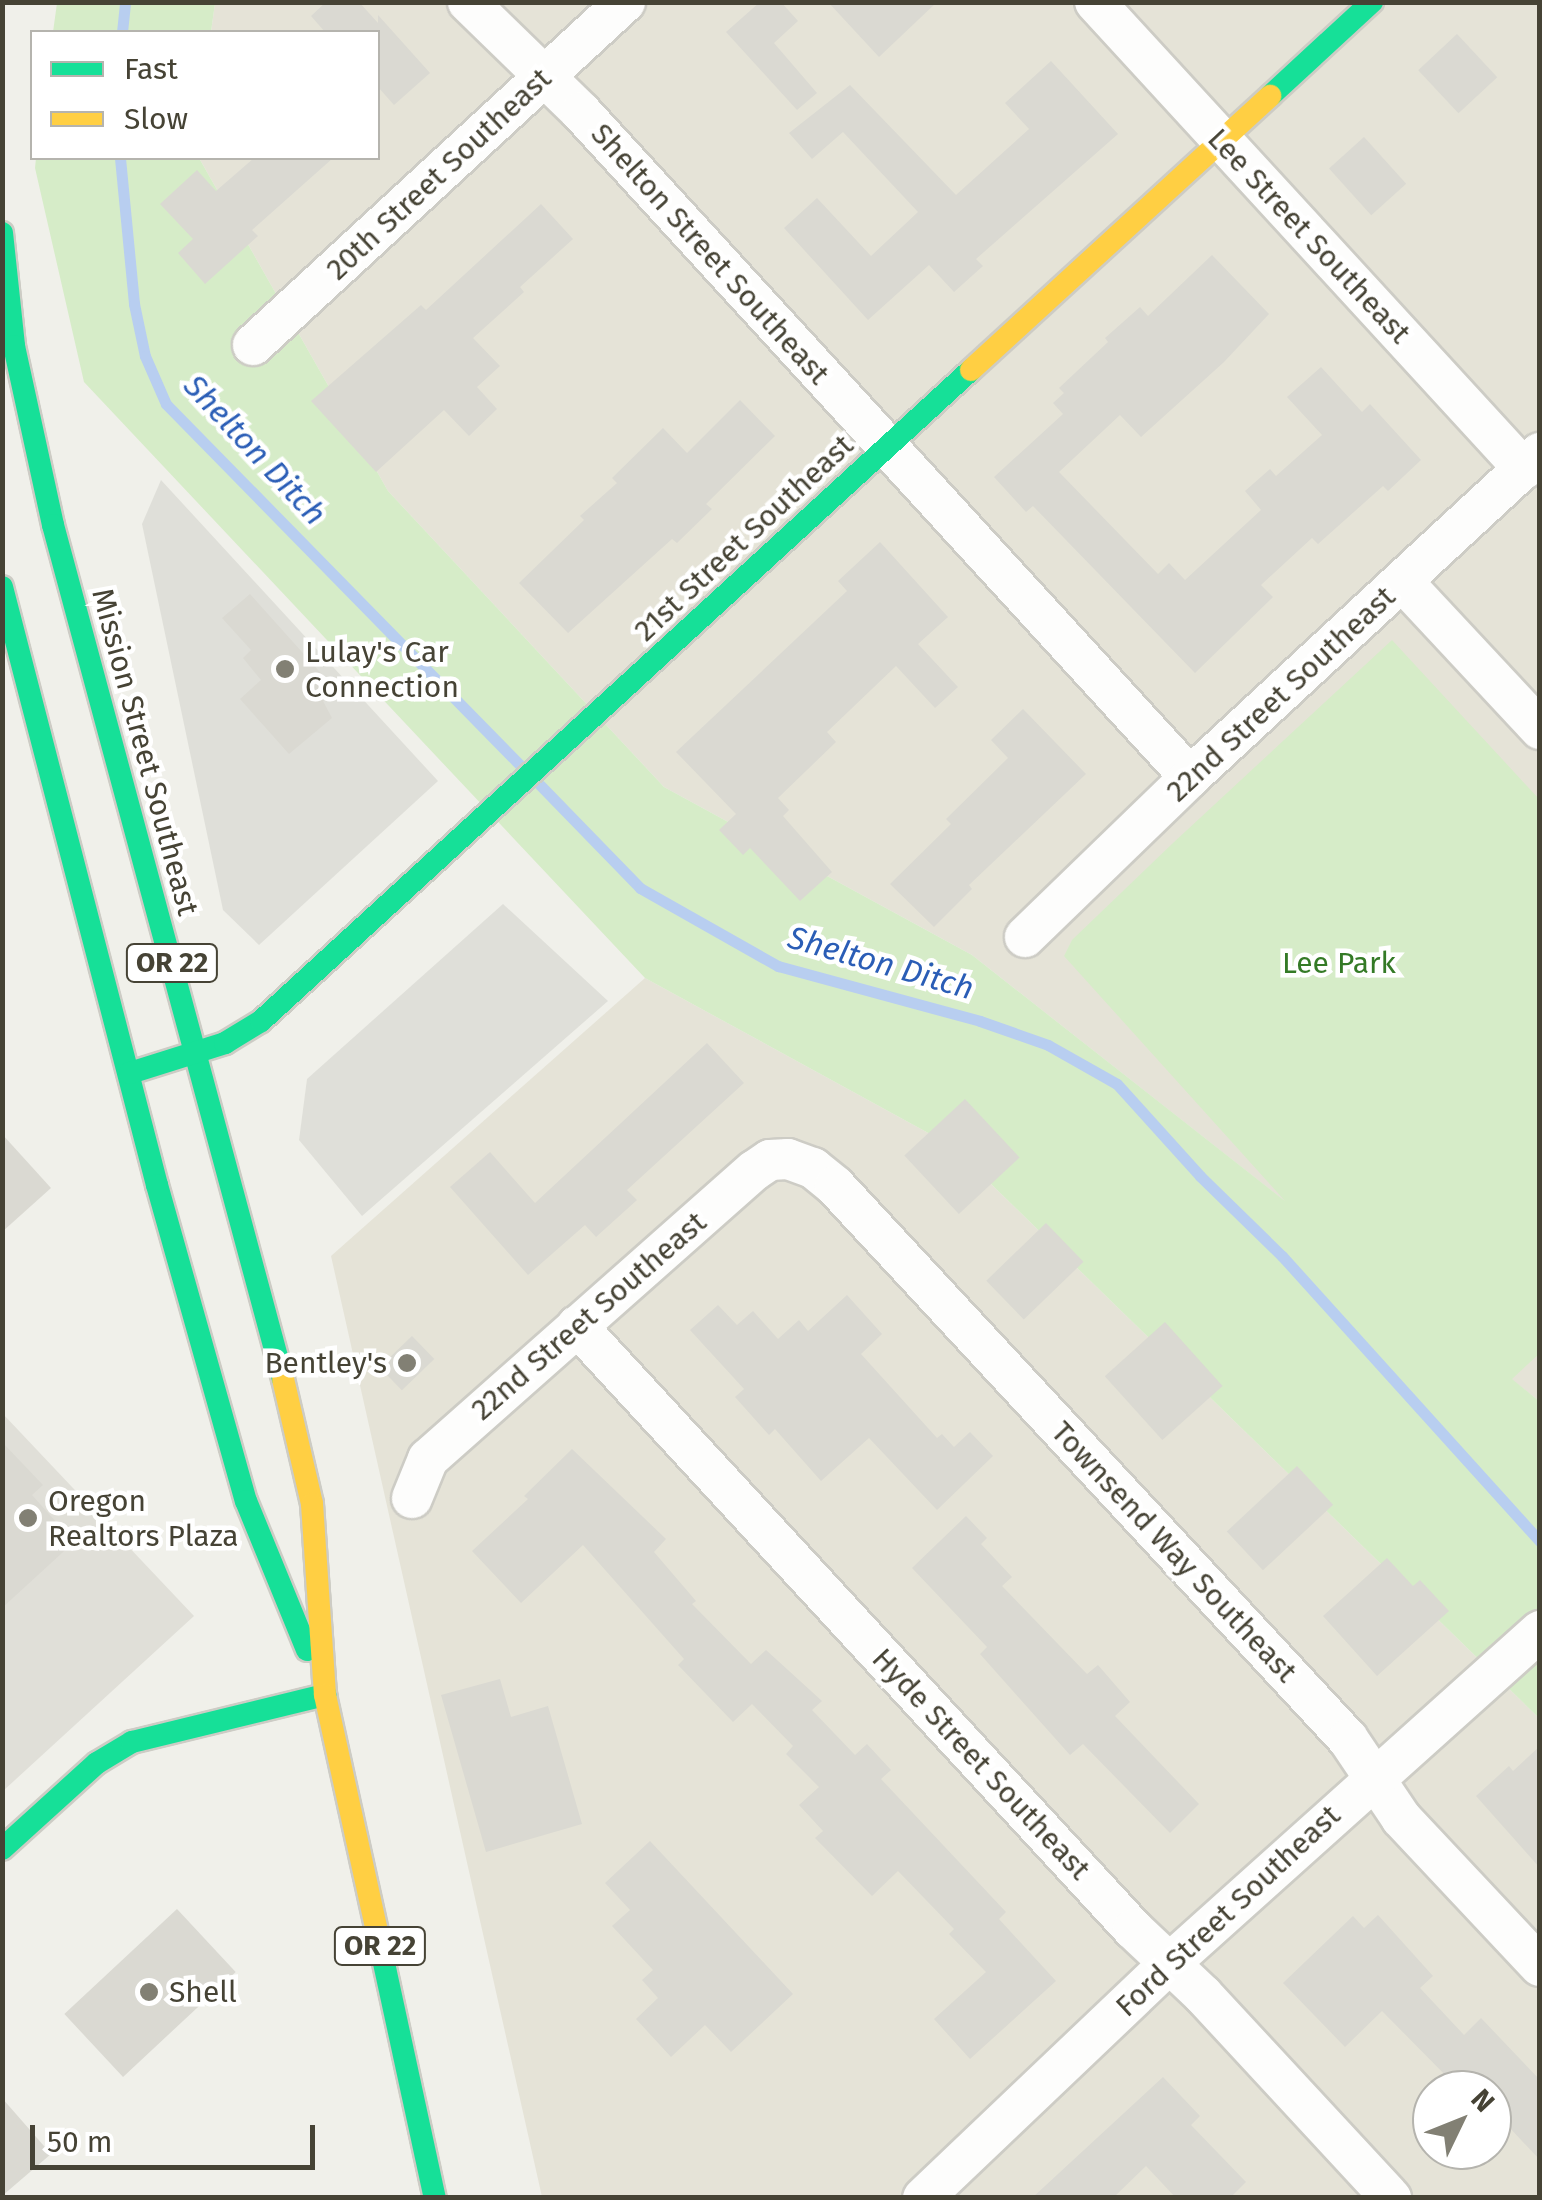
<!DOCTYPE html>
<html>
<head>
<meta charset="utf-8">
<style>
	body { margin:0 }
	#map { position:relative; width:1542px; height:2200px; overflow:hidden; background:#f0f0ea; font-family:"Fira Sans",sans-serif }
	div>[style] { position:absolute }
	[style*='--x'] { left:calc(var(--x)*1px); top:calc(var(--y)*1px); width:calc(var(--w)*1px); rotate:calc(var(--a)*1deg) }
	.residential>* { inset:0; background:#e5e3d7 }
	.industrial>* { inset:0; background:#e0dfd8 }
	.green>* { inset:0; background:#d6ecc8 }
	.parking>* { inset:0; background:#dfdfd9 }
	.stream>* { height:11px; margin:-5.5px; padding:0 5.5px; transform-origin:5.5px; border-radius:5.5px; background:#b8cef0 }
	.building>* { inset:0; background:#dad9d2; transform-origin:0 0 }
	.roads { filter:drop-shadow(2px 0 #cdccc5) drop-shadow(-2px 0 #cdccc5) drop-shadow(0 2px #cdccc5) drop-shadow(0 -2px #cdccc5) }
	.street>* { height:40px; margin:-20px; padding:0 20px; transform-origin:20px; border-radius:20px; background:#fdfdfc }
	.fast>* { height:22px; margin:-11px; padding:0 11px; transform-origin:11px; border-radius:11px; background:#16e098 }
	.slow>* { height:22px; margin:-11px; padding:0 11px; transform-origin:11px; border-radius:11px; background:#ffcf43 }
	.dots>* { width:28px; height:28px; translate:-50% -50%; box-sizing:border-box; border:5px solid #fff; border-radius:50% }
	span { translate:-50% -50%; white-space:nowrap; text-align:center; line-height:1.15; -webkit-text-stroke:9px #fff; paint-order:stroke }
	.shield-label span { padding:2px 8px; background:#fff; border:2px solid; border-radius:8px; -webkit-text-stroke-width:0 }
	.shield-label { font-size:28px; color:#464335; font-weight:700 }
	.street-label { font-size:30px; color:#464335 }
	.poi-label { font-size:30px; color:#464335 }
	.left { translate:0 -50%; text-align:left }
	.right { translate:-100% -50%; text-align:right }
	.park-label { font-size:30px; color:#347a26 }
	.water-label { font-size:32px; color:#2a5db6; font-style:italic }
	.frame { position:absolute; inset:0; border:5px solid #464335; pointer-events:none }
	.legend { position:absolute; left:30px; top:30px; width:350px; height:130px; box-sizing:border-box; background:#fff; border:2px solid #b5b4ae; margin:0; padding:12px 18px; list-style:none; font-size:30px; color:#464335 }
	.legend li { display:flex; align-items:center; gap:20px; height:50px }
	.legend b { width:50px; border:2px solid #b5b4ae }
	.north { position:absolute; left:1412px; top:2070px; width:100px; height:100px; box-sizing:border-box; background:#fff; border:2px solid #b5b4ae; border-radius:50%; rotate:47deg; font-size:28px; font-weight:700; line-height:40px; text-align:center; color:#464335 }
	.north::after { content:''; display:block; margin:auto; width:35px; height:45px; background:#828074; clip-path:polygon(50% 0,100% 100%,50% 72%,0 100%) }
	.scale { position:absolute; left:30px; top:2125px; width:285px; height:45px; box-sizing:border-box; border:5px solid #464335; border-top:0; padding-left:12px; font-size:30px; line-height:35px; white-space:nowrap; color:#464335; -webkit-text-stroke:8px #fff; paint-order:stroke }
</style>
</head>
<body>
<div id="map">
	<div class="residential">
		<div style="clip-path:polygon(215px 3px,1539px 3px,1539px 1401px,972px 955px,664px 787px,388px 491px,199px 158px,378px 158px,378px 32px,211px 32px)"></div>
		<div style="clip-path:polygon(evenodd,645px 978px,952px 1146px,1539px 1718px,1539px 2197px,542px 2197px,331px 1256px,645px 978px,1432px 2090px,1492px 2090px,1492px 2150px,1432px 2150px,1432px 2090px)"></div>
	</div>
	<div class="industrial">
		<div style="clip-path:polygon(3px 1414px,194px 1616px,3px 1791px)"></div>
	</div>
	<div class="green">
		<div style="clip-path:polygon(57px 3px,57px 2px,215px 3px,211px 32px,53px 32px)"></div>
		<div style="clip-path:polygon(36px 158px,199px 158px,388px 491px,664px 787px,972px 955px,1285px 1201px,1064px 956px,1072px 940px,1173px 843px,1392px 640px,1539px 799px,1540px 1353px,1512px 1379px,1539px 1401px,1539px 1718px,952px 1146px,645px 978px,84px 382px,35px 168px)"></div>
	</div>
	<div class="parking">
		<div style="clip-path:polygon(161px 480px,438px 781px,259px 945px,223px 910px,142px 524px)"></div>
		<div style="clip-path:polygon(503px 904px,608px 1001px,362px 1216px,299px 1140px,307px 1079px)"></div>
	</div>
	<div class="stream">
		<div style="--x:122;--y:32;--w:30;--a:-84"></div>
		<div style="--x:120;--y:158;--w:147;--a:84.5"></div>
		<div style="--x:134;--y:304;--w:53;--a:78.1"></div>
		<div style="--x:145;--y:356;--w:52;--a:66.4"></div>
		<div style="--x:166;--y:404;--w:506;--a:45.56"></div>
		<div style="--x:540;--y:785;--w:144;--a:45.8"></div>
		<div style="--x:640;--y:888;--w:159;--a:29.5"></div>
		<div style="--x:778;--y:966;--w:209;--a:15.2"></div>
		<div style="--x:980;--y:1021;--w:72;--a:19.4"></div>
		<div style="--x:1048;--y:1045;--w:79;--a:29.5"></div>
		<div style="--x:1117;--y:1084;--w:124;--a:47.9"></div>
		<div style="--x:1200;--y:1176;--w:115;--a:44.3"></div>
		<div style="--x:1282;--y:1256;--w:385;--a:47.9"></div>
	</div>
	<div class="building">
		<div style="clip-path:polygon(326px 2px,359px 2px,378px 23px,378px 15px,430px 73px,394px 105px,378px 87px,378px 32px,325px 32px,311px 16px)"></div>
		<div style="clip-path:polygon(760px 2px,781px 2px,798px 21px,774px 43px,817px 93px,797px 110px,726px 32px)"></div>
		<div style="clip-path:polygon(828px 2px,937px 2px,879px 57px)"></div>
		<div style="left:1457px;top:34px;width:59px;height:53px;rotate:47deg"></div>
		<div style="clip-path:polygon(1051px 61px,1118px 134px,976px 259px,983px 266px,954px 292px,929px 265px,868px 320px,784px 228px,817px 198px,871px 256px,918px 212px,843px 132px,812px 159px,789px 133px,850px 85px,956px 195px,1029px 129px,1005px 103px)"></div>
		<div style="left:1364px;top:137px;width:63px;height:47px;rotate:48deg"></div>
		<div style="clip-path:polygon(254px 158px,333px 158px,252px 230px,258px 236px,205px 284px,178px 253px,193px 239px,160px 204px,197px 170px,216px 191px)"></div>
		<div style="clip-path:polygon(541px 204px,573px 239px,520px 287px,524px 292px,473px 338px,500px 366px,477px 387px,497px 409px,469px 436px,444px 410px,376px 472px,311px 401px,421px 305px,426px 310px)"></div>
		<div style="clip-path:polygon(1212px 255px,1269px 314px,1224px 362px,1141px 437px,1120px 415px,1059px 472px,1158px 574px,1169px 563px,1185px 580px,1261px 510px,1245px 491px,1270px 469px,1276px 476px,1322px 435px,1287px 397px,1321px 367px,1362px 412px,1370px 404px,1421px 460px,1388px 491px,1383px 486px,1318px 544px,1312px 538px,1261px 585px,1273px 597px,1195px 673px,1033px 506px,1026px 512px,994px 477px,1063px 414px,1053px 403px,1064px 393px,1059px 388px,1108px 342px,1105px 338px,1140px 307px,1148px 316px)"></div>
		<div style="clip-path:polygon(740px 400px,775px 436px,706px 504px,712px 509px,677px 543px,672px 539px,568px 633px,519px 583px,584px 520px,580px 516px,617px 483px,612px 478px,663px 428px,687px 453px)"></div>
		<div style="clip-path:polygon(880px 542px,948px 617px,918px 644px,958px 687px,935px 708px,896px 666px,827px 732px,836px 742px,778px 798px,789px 810px,783px 816px,832px 872px,800px 901px,750px 848px,743px 855px,719px 830px,736px 814px,676px 752px,847px 591px,838px 581px)"></div>
		<div style="clip-path:polygon(250px 594px,336px 690px,323px 701px,332px 718px,289px 754px,240px 699px,261px 680px,243px 658px,251px 650px,222px 618px)"></div>
		<div style="clip-path:polygon(1023px 709px,1086px 774px,969px 885px,972px 889px,934px 927px,890px 884px,951px 824px,946px 819px,1008px 758px,991px 740px)"></div>
		<div style="clip-path:polygon(707px 1043px,744px 1083px,627px 1190px,637px 1200px,596px 1237px,585px 1225px,528px 1275px,450px 1187px,490px 1152px,535px 1203px)"></div>
		<div style="left:965px;top:1099px;width:80px;height:83px;rotate:47deg"></div>
		<div style="clip-path:polygon(2px 1134px,51px 1188px,2px 1232px)"></div>
		<div style="left:1046px;top:1223px;width:54px;height:83px;rotate:46deg"></div>
		<div style="clip-path:polygon(847px 1295px,882px 1334px,861px 1354px,937px 1438px,942px 1434px,954px 1447px,970px 1432px,993px 1456px,937px 1510px,869px 1438px,821px 1481px,775px 1429px,769px 1435px,735px 1397px,744px 1389px,690px 1330px,718px 1305px,737px 1325px,753px 1311px,778px 1339px,799px 1320px,808px 1331px)"></div>
		<div style="left:1165px;top:1322px;width:86px;height:81px;rotate:48deg"></div>
		<div style="left:412px;top:1336px;width:32px;height:45px;rotate:46deg"></div>
		<div style="clip-path:polygon(2px 1442px,43px 1485px,32px 1495px,74px 1542px,2px 1608px)"></div>
		<div style="clip-path:polygon(572px 1449px,666px 1539px,654px 1552px,696px 1601px,692px 1604px,751px 1664px,766px 1650px,822px 1701px,812px 1710px,855px 1755px,867px 1744px,891px 1770px,881px 1779px,1006px 1912px,999px 1919px,1056px 1981px,970px 2059px,934px 2019px,986px 1972px,949px 1934px,954px 1929px,898px 1871px,872px 1896px,815px 1838px,823px 1831px,799px 1805px,819px 1787px,786px 1754px,793px 1746px,752px 1704px,733px 1722px,678px 1665px,684px 1659px,583px 1545px,521px 1603px,472px 1551px,528px 1499px,524px 1496px)"></div>
		<div style="left:1297px;top:1466px;width:53px;height:96px;rotate:47deg"></div>
		<div style="clip-path:polygon(966px 1516px,987px 1538px,981px 1544px,1012px 1577px,1002px 1586px,1087px 1674px,1098px 1665px,1130px 1702px,1115px 1716px,1199px 1804px,1170px 1833px,1083px 1744px,1070px 1755px,980px 1654px,987px 1647px,912px 1568px)"></div>
		<div style="clip-path:polygon(1387px 1558px,1413px 1586px,1420px 1580px,1449px 1611px,1377px 1676px,1323px 1616px)"></div>
		<div style="clip-path:polygon(500px 1679px,511px 1717px,548px 1706px,582px 1824px,486px 1852px,441px 1695px)"></div>
		<div style="clip-path:polygon(1540px 1746px,1540px 1868px,1476px 1796px,1509px 1766px,1513px 1771px)"></div>
		<div style="clip-path:polygon(650px 1841px,793px 1994px,731px 2052px,705px 2025px,671px 2057px,636px 2019px,658px 1998px,642px 1980px,653px 1970px,612px 1926px,630px 1910px,605px 1883px)"></div>
		<div style="left:177px;top:1909px;width:86px;height:154px;rotate:47deg"></div>
		<div style="clip-path:polygon(1378px 1915px,1433px 1976px,1420px 1988px,1464px 2035px,1481px 2018px,1540px 2080px,1540px 2160px,1492px 2109px,1492px 2090px,1460px 2090px,1382px 2011px,1345px 2047px,1283px 1983px,1353px 1916px,1364px 1928px)"></div>
		<div style="clip-path:polygon(1163px 2077px,1200px 2116px,1191px 2125px,1246px 2182px,1230px 2198px,1176px 2198px,1146px 2166px,1113px 2198px,1032px 2198px)"></div>
		<div style="clip-path:polygon(2px 2098px,51px 2154px,2px 2196px)"></div>
	</div>
	<div class="roads">
		<div class="street">
			<div style="--x:468;--y:2;--w:158;--a:44.2"></div>
			<div style="--x:581;--y:112;--w:902;--a:47.52"></div>
			<div style="--x:1095;--y:2;--w:634;--a:47.43"></div>
			<div style="--x:253;--y:345;--w:506;--a:-42.68"></div>
			<div style="--x:1403;--y:582;--w:201;--a:47"></div>
			<div style="--x:1025;--y:937;--w:230;--a:-44.1"></div>
			<div style="--x:1190;--y:777;--w:477;--a:-42.8"></div>
			<div style="--x:577;--y:1326;--w:820;--a:47.32"></div>
			<div style="--x:1133;--y:1929;--w:96;--a:43.3"></div>
			<div style="--x:1203;--y:1995;--w:277;--a:47.2"></div>
			<div style="--x:412;--y:1498;--w:42;--a:-67.7"></div>
			<div style="--x:428;--y:1459;--w:436;--a:-41.5"></div>
			<div style="--x:755;--y:1170;--w:18;--a:-34"></div>
			<div style="--x:770;--y:1160;--w:18;--a:-3"></div>
			<div style="--x:788;--y:1159;--w:27;--a:20"></div>
			<div style="--x:813;--y:1168;--w:28;--a:39"></div>
			<div style="--x:835;--y:1186;--w:754;--a:47.15"></div>
			<div style="--x:1348;--y:1739;--w:95;--a:56.1"></div>
			<div style="--x:1401;--y:1818;--w:203;--a:46.8"></div>
			<div style="--x:923;--y:2198;--w:340;--a:-43.6"></div>
			<div style="--x:1169;--y:1964;--w:499;--a:-41.9"></div>
		</div>
		<div class="fast">
			<div style="--x:1270;--y:96;--w:139;--a:-42.7"></div>
			<div style="--x:2;--y:233;--w:114;--a:83.9"></div>
			<div style="--x:14;--y:346;--w:183;--a:77.7"></div>
			<div style="--x:53;--y:525;--w:884;--a:74.93"></div>
			<div style="--x:2;--y:587;--w:618;--a:75.47"></div>
			<div style="--x:157;--y:1185;--w:328;--a:74.3"></div>
			<div style="--x:246;--y:1501;--w:161;--a:67.7"></div>
			<div style="--x:130;--y:1073;--w:100;--a:-17.5"></div>
			<div style="--x:225;--y:1043;--w:42;--a:-31.4"></div>
			<div style="--x:261;--y:1021;--w:963;--a:-42.52"></div>
			<div style="--x:2;--y:1849;--w:128;--a:-42.2"></div>
			<div style="--x:97;--y:1763;--w:41;--a:-31"></div>
			<div style="--x:132;--y:1742;--w:199;--a:-13.7"></div>
			<div style="--x:379;--y:1940;--w:264;--a:77.8"></div>
		</div>
		<div class="slow">
			<div style="--x:971;--y:370;--w:406;--a:-42.5"></div>
			<div style="--x:283;--y:1379;--w:128;--a:76.9"></div>
			<div style="--x:312;--y:1504;--w:191;--a:86.1"></div>
			<div style="--x:325;--y:1695;--w:251;--a:77.6"></div>
		</div>
	</div>
	<div class="dots">
		<div style="left:285px;top:669px;background:#828074"></div>
		<div style="left:407px;top:1363px;background:#828074"></div>
		<div style="left:28px;top:1518px;background:#828074"></div>
		<div style="left:149px;top:1992px;background:#828074"></div>
	</div>
	<div class="shield-label">
		<span style="left:172px;top:963px">OR 22</span>
		<span style="left:380px;top:1946px">OR 22</span>
	</div>
	<div class="street-label">
		<span style="left:439px;top:174px;rotate:-43deg">20th Street Southeast</span>
		<span style="left:1309px;top:236px;rotate:47deg">Lee Street Southeast</span>
		<span style="left:710px;top:254px;rotate:48deg">Shelton Street Southeast</span>
		<span style="left:744px;top:538px;rotate:-43deg">21st Street Southeast</span>
		<span style="left:1281px;top:694px;rotate:-43deg">22nd Street Southeast</span>
		<span style="left:145px;top:752px;rotate:75deg">Mission Street Southeast</span>
		<span style="left:589px;top:1316px;rotate:-41deg">22nd Street Southeast</span>
		<span style="left:1174px;top:1552px;rotate:47deg">Townsend Way Southeast</span>
		<span style="left:981px;top:1764px;rotate:47deg">Hyde Street Southeast</span>
		<span style="left:1228px;top:1911px;rotate:-43deg">Ford Street Southeast</span>
	</div>
	<div class="poi-label">
		<span class="left" style="left:305px;top:669px">Lulay's Car<br>Connection</span>
		<span class="right" style="left:387px;top:1363px">Bentley's</span>
		<span class="left" style="left:48px;top:1518px">Oregon<br>Realtors Plaza</span>
		<span class="left" style="left:169px;top:1992px">Shell</span>
	</div>
	<div class="park-label">
		<span style="left:1339px;top:963px">Lee Park</span>
	</div>
	<div class="water-label">
		<span style="left:255px;top:450px;rotate:47deg">Shelton Ditch</span>
		<span style="left:881px;top:963px;rotate:16deg">Shelton Ditch</span>
	</div>
	<div class="frame"></div>
	<ul class="legend">
	<li><b style="height:12px;background:#16e098"></b>Fast</li>
	<li><b style="height:12px;background:#ffcf43"></b>Slow</li>
	</ul>
	<div class="north">N</div>
	<div class="scale">50 m</div>
</div>
</body>
</html>
